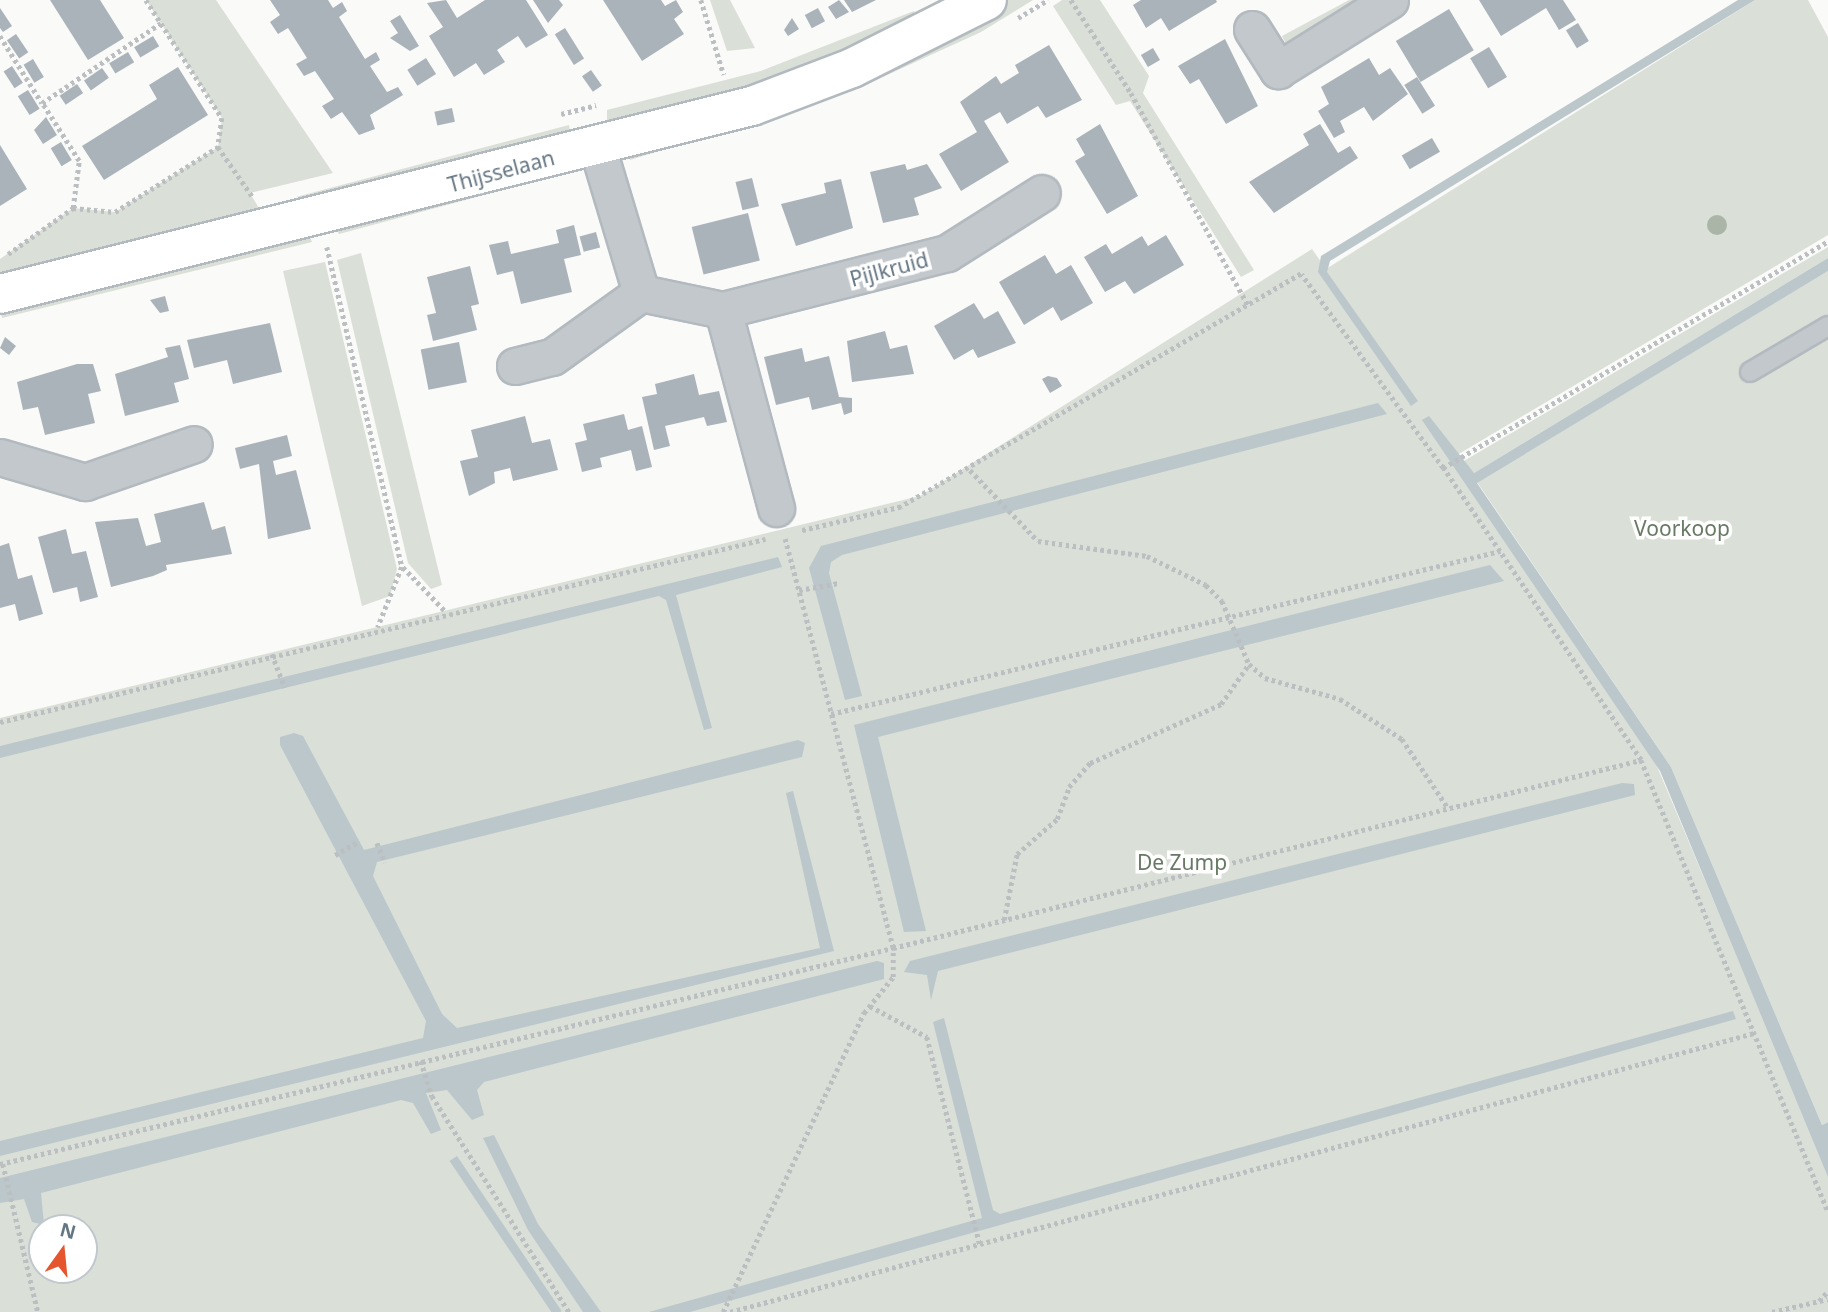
<!DOCTYPE html>
<html>
<head>
<meta charset="utf-8">
<style>
	body { margin:0 }
	#map { position:relative; width:1828px; height:1312px; overflow:hidden; background:#fafaf8; font-family:"Noto Sans",sans-serif }
	div>[style] { position:absolute }
	[style*='--x'] { left:calc(var(--x)*1px); top:calc(var(--y)*1px); width:calc(var(--w)*1px); rotate:calc(var(--a)*1deg) }
	.green>* { inset:0; background:#dadfd7 }
	.water>* { inset:0; background:#bbc7cb; transform-origin:0 0 }
	.building>* { inset:0; background:#aab3b9; transform-origin:0 0 }
	.path>* { height:4.5px; margin-top:-2.25px; transform-origin:0; background:repeating-linear-gradient(90deg,#bbbfc2 0 3.5px,transparent 0 7px) }
	.roads { filter:drop-shadow(2px 0 #b3babf) drop-shadow(-2px 0 #b3babf) drop-shadow(0 2px #b3babf) drop-shadow(0 -2px #b3babf) }
	.lane>* { height:18px; margin:-9px; padding:0 9px; transform-origin:9px; border-radius:9px; background:#c3c8cc }
	.street>* { height:35px; margin:-17.5px; padding:0 17.5px; transform-origin:17.5px; border-radius:17.5px; background:#c3c8cc }
	.secondary>* { height:38px; margin:-19px; padding:0 19px; transform-origin:19px; border-radius:19px; background:#fff }
	.trees>* { width:20px; height:20px; margin:-10px; border-radius:50%; background:#aab4a7 }
	span { translate:-50% -50%; white-space:nowrap; text-align:center; line-height:1.15; -webkit-text-stroke:7px #fff; paint-order:stroke }
	.street-label { font-size:21px; color:#657683 }
	.park-label { font-size:21px; color:#687a64 }
	.north { position:absolute; left:28px; top:1214px; width:70px; height:70px; box-sizing:border-box; background:#fff; border:2px solid #c1c8cd; border-radius:50%; rotate:15deg; font-size:19px; font-weight:700; line-height:28px; text-align:center; color:#657683 }
	.north::after { content:''; display:block; margin:auto; width:24px; height:32px; background:#e4572e; clip-path:polygon(50% 0,100% 100%,50% 72%,0 100%) }
</style>
</head>
<body>
<div id="map">
	<div class="green">
		<div style="clip-path:polygon(146px 0,216px 0,333px 173px,250px 193px,260px 210px,0 273px,0 259px,73px 208px,115px 212px,218px 147px,222px 118px)"></div>
		<div style="clip-path:polygon(710px 0,730px 0,755px 48px,727px 51px)"></div>
		<div style="clip-path:polygon(1007px 0,1033px 0,981px 32px,852px 91px,630px 160px,624px 147px,956px 28px)"></div>
		<div style="clip-path:polygon(1062px 0,1100px 0,1149px 76px,1143px 93px,1254px 270px,1241px 277px,1130px 101px,1116px 105px,1053px 6px)"></div>
		<div style="clip-path:polygon(1349px 0,1369px 0,1289px 50px,1282px 36px)"></div>
		<div style="clip-path:polygon(evenodd,1755px 0,1808px 0,1828px 37px,1828px 235px,1457px 455px,1426px 418px,1656px 764px,1828px 1172px,1828px 1312px,0 1312px,0 718px,920px 496px,1312px 249px,1326px 269px,1755px 0,42px 1228px,84px 1228px,84px 1270px,42px 1270px,42px 1228px)"></div>
		<div style="clip-path:polygon(914px 11px,916px 22px,785px 77px,607px 128px,607px 110px,761px 71px)"></div>
		<div style="clip-path:polygon(569px 125px,571px 138px,326px 199px,296px 197px)"></div>
		<div style="clip-path:polygon(573px 171px,339px 234px,334px 225px)"></div>
		<div style="clip-path:polygon(308px 232px,312px 242px,2px 318px,0 309px)"></div>
		<div style="clip-path:polygon(1828px 247px,1828px 258px,1474px 473px,1462px 462px)"></div>
		<div style="clip-path:polygon(361px 253px,442px 585px,431px 589px,408px 563px,337px 260px)"></div>
		<div style="clip-path:polygon(325px 262px,397px 569px,390px 596px,362px 606px,283px 271px)"></div>
		<div style="clip-path:polygon(1828px 271px,1828px 1122px,1822px 1125px,1671px 767px,1477px 482px)"></div>
	</div>
	<div class="water">
		<div style="clip-path:polygon(1738px 0,1755px 0,1330px 261px,1327px 272px,1418px 401px,1411px 406px,1318px 272px,1321px 256px)"></div>
		<div style="clip-path:polygon(1828px 258px,1828px 271px,1477px 483px,1671px 767px,1822px 1125px,1828px 1122px,1828px 1177px,1660px 771px,1422px 420px,1429px 416px,1474px 473px)"></div>
		<div style="clip-path:polygon(1378px 403px,1387px 414px,842px 555px,831px 562px,829px 573px,862px 696px,845px 700px,809px 568px,821px 546px)"></div>
		<div style="clip-path:polygon(778px 557px,782px 567px,676px 595px,712px 728px,704px 730px,666px 600px,659px 596px,0 758px,0 746px)"></div>
		<div style="clip-path:polygon(1490px 565px,1504px 581px,878px 737px,926px 931px,904px 932px,854px 725px)"></div>
		<div style="clip-path:polygon(294px 733px,303px 736px,364px 850px,798px 740px,805px 743px,802px 757px,377px 862px,373px 876px,442px 1014px,457px 1028px,820px 948px,786px 793px,793px 791px,834px 951px,0 1156px,0 1141px,423px 1038px,426px 1021px,280px 745px,280px 737px)"></div>
		<div style="clip-path:polygon(1622px 783px,1634px 784px,1635px 795px,938px 971px,931px 1000px,927px 975px,904px 972px,910px 961px)"></div>
		<div style="clip-path:polygon(877px 961px,884px 963px,884px 979px,484px 1082px,477px 1090px,484px 1115px,472px 1120px,447px 1090px,426px 1093px,441px 1130px,431px 1134px,413px 1103px,401px 1100px,41px 1193px,44px 1225px,32px 1222px,24px 1199px,0 1203px,0 1178px)"></div>
		<div style="clip-path:polygon(1733px 1011px,1736px 1019px,690px 1312px,649px 1312px,982px 1218px,933px 1022px,944px 1018px,993px 1210px,1000px 1214px)"></div>
		<div style="clip-path:polygon(494px 1135px,538px 1224px,601px 1312px,583px 1312px,528px 1230px,483px 1138px)"></div>
		<div style="left:457px;top:1156px;width:187px;height:9px;rotate:56deg"></div>
	</div>
	<div class="building">
		<div style="clip-path:polygon(50px 0,100px 0,124px 38px,88px 60px)"></div>
		<div style="clip-path:polygon(270px 0,328px 0,333px 8px,342px 2px,347px 11px,339px 17px,365px 59px,376px 52px,380px 60px,370px 66px,387px 92px,398px 87px,403px 95px,370px 115px,375px 129px,359px 135px,342px 112px,331px 119px,322px 106px,334px 99px,315px 71px,304px 76px,296px 64px,307px 58px,288px 28px,278px 34px,270px 22px,280px 15px)"></div>
		<div style="clip-path:polygon(446px 0,457px 18px,485px 0,526px 0,548px 35px,526px 48px,518px 36px,497px 50px,505px 62px,484px 75px,476px 63px,454px 77px,429px 36px,443px 27px,427px 3px)"></div>
		<div style="clip-path:polygon(533px 0,559px 0,563px 5px,548px 23px)"></div>
		<div style="clip-path:polygon(603px 0,661px 0,665px 6px,676px 0,683px 12px,674px 19px,684px 34px,642px 61px)"></div>
		<div style="clip-path:polygon(839px 0,849px 12px,836px 19px,828px 7px)"></div>
		<div style="clip-path:polygon(844px 0,876px 0,852px 12px)"></div>
		<div style="clip-path:polygon(1141px 0,1216px 0,1217px 2px,1169px 31px,1161px 18px,1146px 28px,1133px 5px)"></div>
		<div style="clip-path:polygon(1479px 0,1563px 0,1576px 20px,1559px 30px,1546px 8px,1501px 36px)"></div>
		<div style="clip-path:polygon(0 8px,12px 26px,3px 32px,0 28px)"></div>
		<div style="left:818px;top:8px;width:15px;height:15px;rotate:62deg"></div>
		<div style="left:1449px;top:9px;width:48px;height:62px;rotate:59deg"></div>
		<div style="clip-path:polygon(400px 15px,419px 46px,410px 51px,390px 38px,398px 33px,390px 21px)"></div>
		<div style="clip-path:polygon(792px 18px,799px 29px,788px 36px,784px 30px)"></div>
		<div style="left:1578px;top:23px;width:21px;height:14px;rotate:59deg"></div>
		<div style="left:565px;top:28px;width:36px;height:12px;rotate:58deg"></div>
		<div style="left:16px;top:34px;width:22px;height:11px;rotate:56deg"></div>
		<div style="left:153px;top:36px;width:12px;height:22px;rotate:59deg"></div>
		<div style="clip-path:polygon(1225px 39px,1258px 106px,1226px 124px,1199px 79px,1190px 84px,1178px 66px)"></div>
		<div style="clip-path:polygon(1049px 45px,1082px 100px,1046px 118px,1038px 106px,1007px 124px,1000px 112px,984px 121px,1009px 162px,961px 191px,939px 154px,977px 132px,960px 102px,996px 76px,1001px 84px,1019px 73px,1015px 65px)"></div>
		<div style="left:1489px;top:47px;width:35px;height:22px;rotate:59deg"></div>
		<div style="left:1153px;top:48px;width:14px;height:14px;rotate:60deg"></div>
		<div style="left:128px;top:52px;width:12px;height:22px;rotate:59deg"></div>
		<div style="left:426px;top:58px;width:19px;height:22px;rotate:58deg"></div>
		<div style="clip-path:polygon(1369px 58px,1379px 75px,1390px 68px,1408px 94px,1373px 121px,1364px 107px,1340px 121px,1345px 132px,1334px 138px,1318px 111px,1329px 104px,1321px 87px)"></div>
		<div style="left:33px;top:59px;width:21px;height:11px;rotate:59deg"></div>
		<div style="left:12px;top:66px;width:20px;height:10px;rotate:57deg"></div>
		<div style="clip-path:polygon(178px 67px,208px 115px,104px 180px,82px 146px,157px 99px,149px 85px)"></div>
		<div style="left:102px;top:68px;width:12px;height:22px;rotate:55deg"></div>
		<div style="left:591px;top:70px;width:19px;height:11px;rotate:55deg"></div>
		<div style="left:1417px;top:77px;width:34px;height:15px;rotate:58deg"></div>
		<div style="left:77px;top:84px;width:11px;height:21px;rotate:56deg"></div>
		<div style="left:28px;top:90px;width:22px;height:12px;rotate:58deg"></div>
		<div style="left:452px;top:108px;width:14px;height:18px;rotate:78deg"></div>
		<div style="clip-path:polygon(46px 117px,57px 135px,43px 144px,34px 130px)"></div>
		<div style="clip-path:polygon(1100px 124px,1138px 196px,1107px 214px,1075px 161px,1085px 155px,1076px 139px)"></div>
		<div style="clip-path:polygon(1320px 124px,1338px 153px,1350px 146px,1358px 158px,1274px 213px,1249px 182px,1309px 145px,1303px 134px)"></div>
		<div style="left:1432px;top:138px;width:16px;height:35px;rotate:60deg"></div>
		<div style="left:61px;top:142px;width:21px;height:12px;rotate:59deg"></div>
		<div style="clip-path:polygon(0 145px,27px 189px,0 206px)"></div>
		<div style="clip-path:polygon(905px 164px,907px 170px,927px 164px,942px 188px,914px 198px,919px 215px,883px 223px,870px 172px)"></div>
		<div style="left:752px;top:178px;width:29px;height:17px;rotate:76deg"></div>
		<div style="clip-path:polygon(841px 179px,853px 228px,796px 246px,781px 204px,826px 193px,824px 183px)"></div>
		<div style="left:748px;top:213px;width:49px;height:58px;rotate:76deg"></div>
		<div style="clip-path:polygon(574px 225px,581px 255px,564px 259px,572px 292px,521px 304px,513px 271px,497px 275px,489px 245px,508px 241px,511px 254px,559px 243px,556px 230px)"></div>
		<div style="left:596px;top:232px;width:16px;height:17px;rotate:75deg"></div>
		<div style="clip-path:polygon(1166px 235px,1184px 265px,1134px 294px,1125px 281px,1105px 292px,1084px 257px,1106px 244px,1112px 254px,1142px 236px,1148px 246px)"></div>
		<div style="clip-path:polygon(1045px 255px,1056px 274px,1071px 265px,1093px 303px,1061px 321px,1053px 307px,1024px 325px,999px 282px)"></div>
		<div style="clip-path:polygon(470px 266px,479px 304px,471px 306px,477px 330px,433px 341px,427px 315px,436px 313px,427px 277px)"></div>
		<div style="clip-path:polygon(165px 296px,169px 311px,160px 313px,150px 300px)"></div>
		<div style="clip-path:polygon(974px 303px,984px 319px,998px 311px,1016px 343px,978px 358px,973px 349px,954px 360px,934px 326px)"></div>
		<div style="clip-path:polygon(270px 323px,282px 372px,233px 384px,227px 360px,194px 368px,187px 340px)"></div>
		<div style="clip-path:polygon(885px 331px,890px 349px,907px 345px,914px 374px,852px 382px,847px 341px)"></div>
		<div style="clip-path:polygon(5px 337px,16px 346px,9px 355px,0 348px)"></div>
		<div style="left:459px;top:342px;width:41px;height:39px;rotate:79deg"></div>
		<div style="clip-path:polygon(180px 345px,189px 379px,174px 383px,179px 402px,125px 416px,115px 374px,168px 357px,165px 348px)"></div>
		<div style="clip-path:polygon(802px 348px,805px 362px,829px 356px,839px 397px,852px 398px,852px 412px,844px 415px,841px 403px,812px 410px,809px 397px,776px 405px,764px 357px)"></div>
		<div style="clip-path:polygon(77px 364px,93px 364px,101px 391px,88px 394px,95px 423px,45px 435px,38px 407px,23px 410px,17px 382px)"></div>
		<div style="clip-path:polygon(694px 374px,699px 395px,719px 391px,727px 422px,707px 426px,704px 417px,665px 426px,670px 446px,654px 450px,642px 397px,657px 394px,655px 384px)"></div>
		<div style="clip-path:polygon(1048px 376px,1057px 378px,1062px 386px,1050px 393px,1042px 379px)"></div>
		<div style="clip-path:polygon(624px 414px,628px 430px,642px 426px,652px 467px,636px 471px,631px 450px,600px 458px,602px 467px,582px 472px,575px 443px,587px 440px,583px 424px)"></div>
		<div style="clip-path:polygon(525px 416px,532px 443px,550px 439px,558px 470px,513px 481px,510px 468px,494px 472px,495px 483px,469px 496px,460px 461px,478px 457px,471px 430px)"></div>
		<div style="clip-path:polygon(287px 435px,292px 456px,273px 461px,276px 475px,296px 470px,311px 529px,268px 539px,259px 464px,240px 469px,235px 448px)"></div>
		<div style="clip-path:polygon(204px 502px,212px 530px,225px 526px,232px 554px,166px 565px,167px 570px,153px 576px,111px 587px,95px 522px,138px 518px,146px 546px,161px 542px,154px 514px)"></div>
		<div style="clip-path:polygon(66px 529px,72px 554px,86px 551px,98px 597px,80px 602px,77px 587px,53px 593px,38px 537px)"></div>
		<div style="clip-path:polygon(9px 543px,18px 579px,32px 575px,43px 614px,19px 621px,15px 604px,0 608px,0 546px)"></div>
	</div>
	<div class="path">
		<div style="--x:146;--y:0;--w:140;--a:57.2"></div>
		<div style="--x:222;--y:118;--w:29;--a:98"></div>
		<div style="--x:218;--y:147;--w:60;--a:55.2"></div>
		<div style="--x:701;--y:0;--w:78;--a:73"></div>
		<div style="--x:1071;--y:0;--w:111;--a:57.2"></div>
		<div style="--x:1131;--y:93;--w:242;--a:61.1"></div>
		<div style="--x:1018;--y:18;--w:35;--a:-31"></div>
		<div style="--x:0;--y:36;--w:79;--a:57.9"></div>
		<div style="--x:561;--y:114;--w:36;--a:-14"></div>
		<div style="--x:73;--y:208;--w:42;--a:5.4"></div>
		<div style="--x:115;--y:212;--w:122;--a:-32.3"></div>
		<div style="--x:327;--y:247;--w:329;--a:76.8"></div>
		<div style="--x:402;--y:567;--w:65;--a:111.8"></div>
		<div style="--x:8;--y:254;--w:80;--a:-35.3"></div>
		<div style="--x:73;--y:208;--w:47;--a:-82.7"></div>
		<div style="--x:79;--y:161;--w:69;--a:-122.5"></div>
		<div style="--x:42;--y:103;--w:143;--a:-33.9"></div>
		<div style="--x:1443;--y:468;--w:447;--a:-30.5"></div>
		<div style="--x:970;--y:470;--w:98;--a:46.2"></div>
		<div style="--x:1038;--y:541;--w:110;--a:7.8"></div>
		<div style="--x:1147;--y:556;--w:66;--a:26.2"></div>
		<div style="--x:1206;--y:585;--w:23;--a:45"></div>
		<div style="--x:1222;--y:601;--w:69;--a:66.8"></div>
		<div style="--x:1249;--y:664;--w:21;--a:41"></div>
		<div style="--x:1265;--y:678;--w:78;--a:15.6"></div>
		<div style="--x:1340;--y:699;--w:74;--a:32.8"></div>
		<div style="--x:1402;--y:739;--w:83;--a:56.3"></div>
		<div style="--x:403;--y:567;--w:61;--a:46.3"></div>
		<div style="--x:799;--y:590;--w:39;--a:-10"></div>
		<div style="--x:272;--y:654;--w:36;--a:69"></div>
		<div style="--x:831;--y:714;--w:689;--a:-13.69"></div>
		<div style="--x:0;--y:722;--w:787;--a:-13.45"></div>
		<div style="--x:1641;--y:760;--w:489;--a:67.5"></div>
		<div style="--x:377;--y:843;--w:21;--a:67"></div>
		<div style="--x:335;--y:855;--w:28;--a:-30"></div>
		<div style="--x:1004;--y:920;--w:67;--a:-78.9"></div>
		<div style="--x:1017;--y:854;--w:53;--a:-41.2"></div>
		<div style="--x:1057;--y:819;--w:34;--a:-69"></div>
		<div style="--x:1069;--y:787;--w:32;--a:-49"></div>
		<div style="--x:1090;--y:763;--w:144;--a:-24.2"></div>
		<div style="--x:1221;--y:704;--w:49;--a:-55"></div>
		<div style="--x:870;--y:1006;--w:65;--a:28.5"></div>
		<div style="--x:927;--y:1037;--w:215;--a:75.7"></div>
		<div style="--x:421;--y:1061;--w:37;--a:73"></div>
		<div style="--x:432;--y:1096;--w:256;--a:57.6"></div>
		<div style="--x:0;--y:1164;--w:919;--a:-13.6"></div>
		<div style="--x:893;--y:948;--w:423;--a:-104.8"></div>
		<div style="--x:3;--y:1164;--w:152;--a:76.7"></div>
		<div style="--x:1819;--y:1301;--w:13;--a:-48"></div>
		<div style="--x:723;--y:1312;--w:331;--a:-64.8"></div>
		<div style="--x:864;--y:1013;--w:46;--a:-51.1"></div>
		<div style="--x:893;--y:977;--w:29;--a:-90"></div>
		<div style="--x:893;--y:948;--w:771;--a:-14.11"></div>
		<div style="--x:1641;--y:760;--w:353;--a:-124.1"></div>
		<div style="--x:1443;--y:468;--w:240;--a:-126.2"></div>
		<div style="--x:1301;--y:274;--w:463;--a:149.8"></div>
		<div style="--x:901;--y:507;--w:103;--a:166.5"></div>
		<div style="--x:730;--y:1312;--w:1061;--a:-15.24"></div>
		<div style="--x:1772;--y:1312;--w:57;--a:-13.1"></div>
	</div>
	<div class="roads">
		<div class="lane">
			<div style="--x:1750;--y:372;--w:91;--a:-30.5"></div>
		</div>
		<div class="street">
			<div style="--x:1252;--y:29;--w:49;--a:57.6"></div>
			<div style="--x:1278;--y:70;--w:132;--a:-32"></div>
			<div style="--x:597;--y:146;--w:153;--a:73.3"></div>
			<div style="--x:641;--y:293;--w:84;--a:11.7"></div>
			<div style="--x:723;--y:310;--w:231;--a:-14.3"></div>
			<div style="--x:947;--y:253;--w:112;--a:-32.3"></div>
			<div style="--x:723;--y:310;--w:205;--a:75"></div>
			<div style="--x:515;--y:366;--w:38;--a:-14"></div>
			<div style="--x:552;--y:357;--w:110;--a:-35.7"></div>
			<div style="--x:0;--y:457;--w:89;--a:16.4"></div>
			<div style="--x:85;--y:482;--w:115;--a:-19.2"></div>
		</div>
		<div class="secondary">
			<div style="--x:0;--y:294;--w:775;--a:-14.04"></div>
			<div style="--x:752;--y:106;--w:107;--a:-20.8"></div>
			<div style="--x:852;--y:68;--w:151;--a:-26.7"></div>
		</div>
	</div>
	<div class="trees">
		<div style="left:1717px;top:225px"></div>
	</div>
	<div class="street-label">
		<span style="left:501px;top:171px;rotate:-15deg">Thijsselaan</span>
		<span style="left:889px;top:269px;rotate:-15deg">Pijlkruid</span>
	</div>
	<div class="park-label">
		<span style="left:1682px;top:528px">Voorkoop</span>
		<span style="left:1182px;top:862px">De Zump</span>
	</div>
	<div class="north">N</div>
</div>
</body>
</html>
